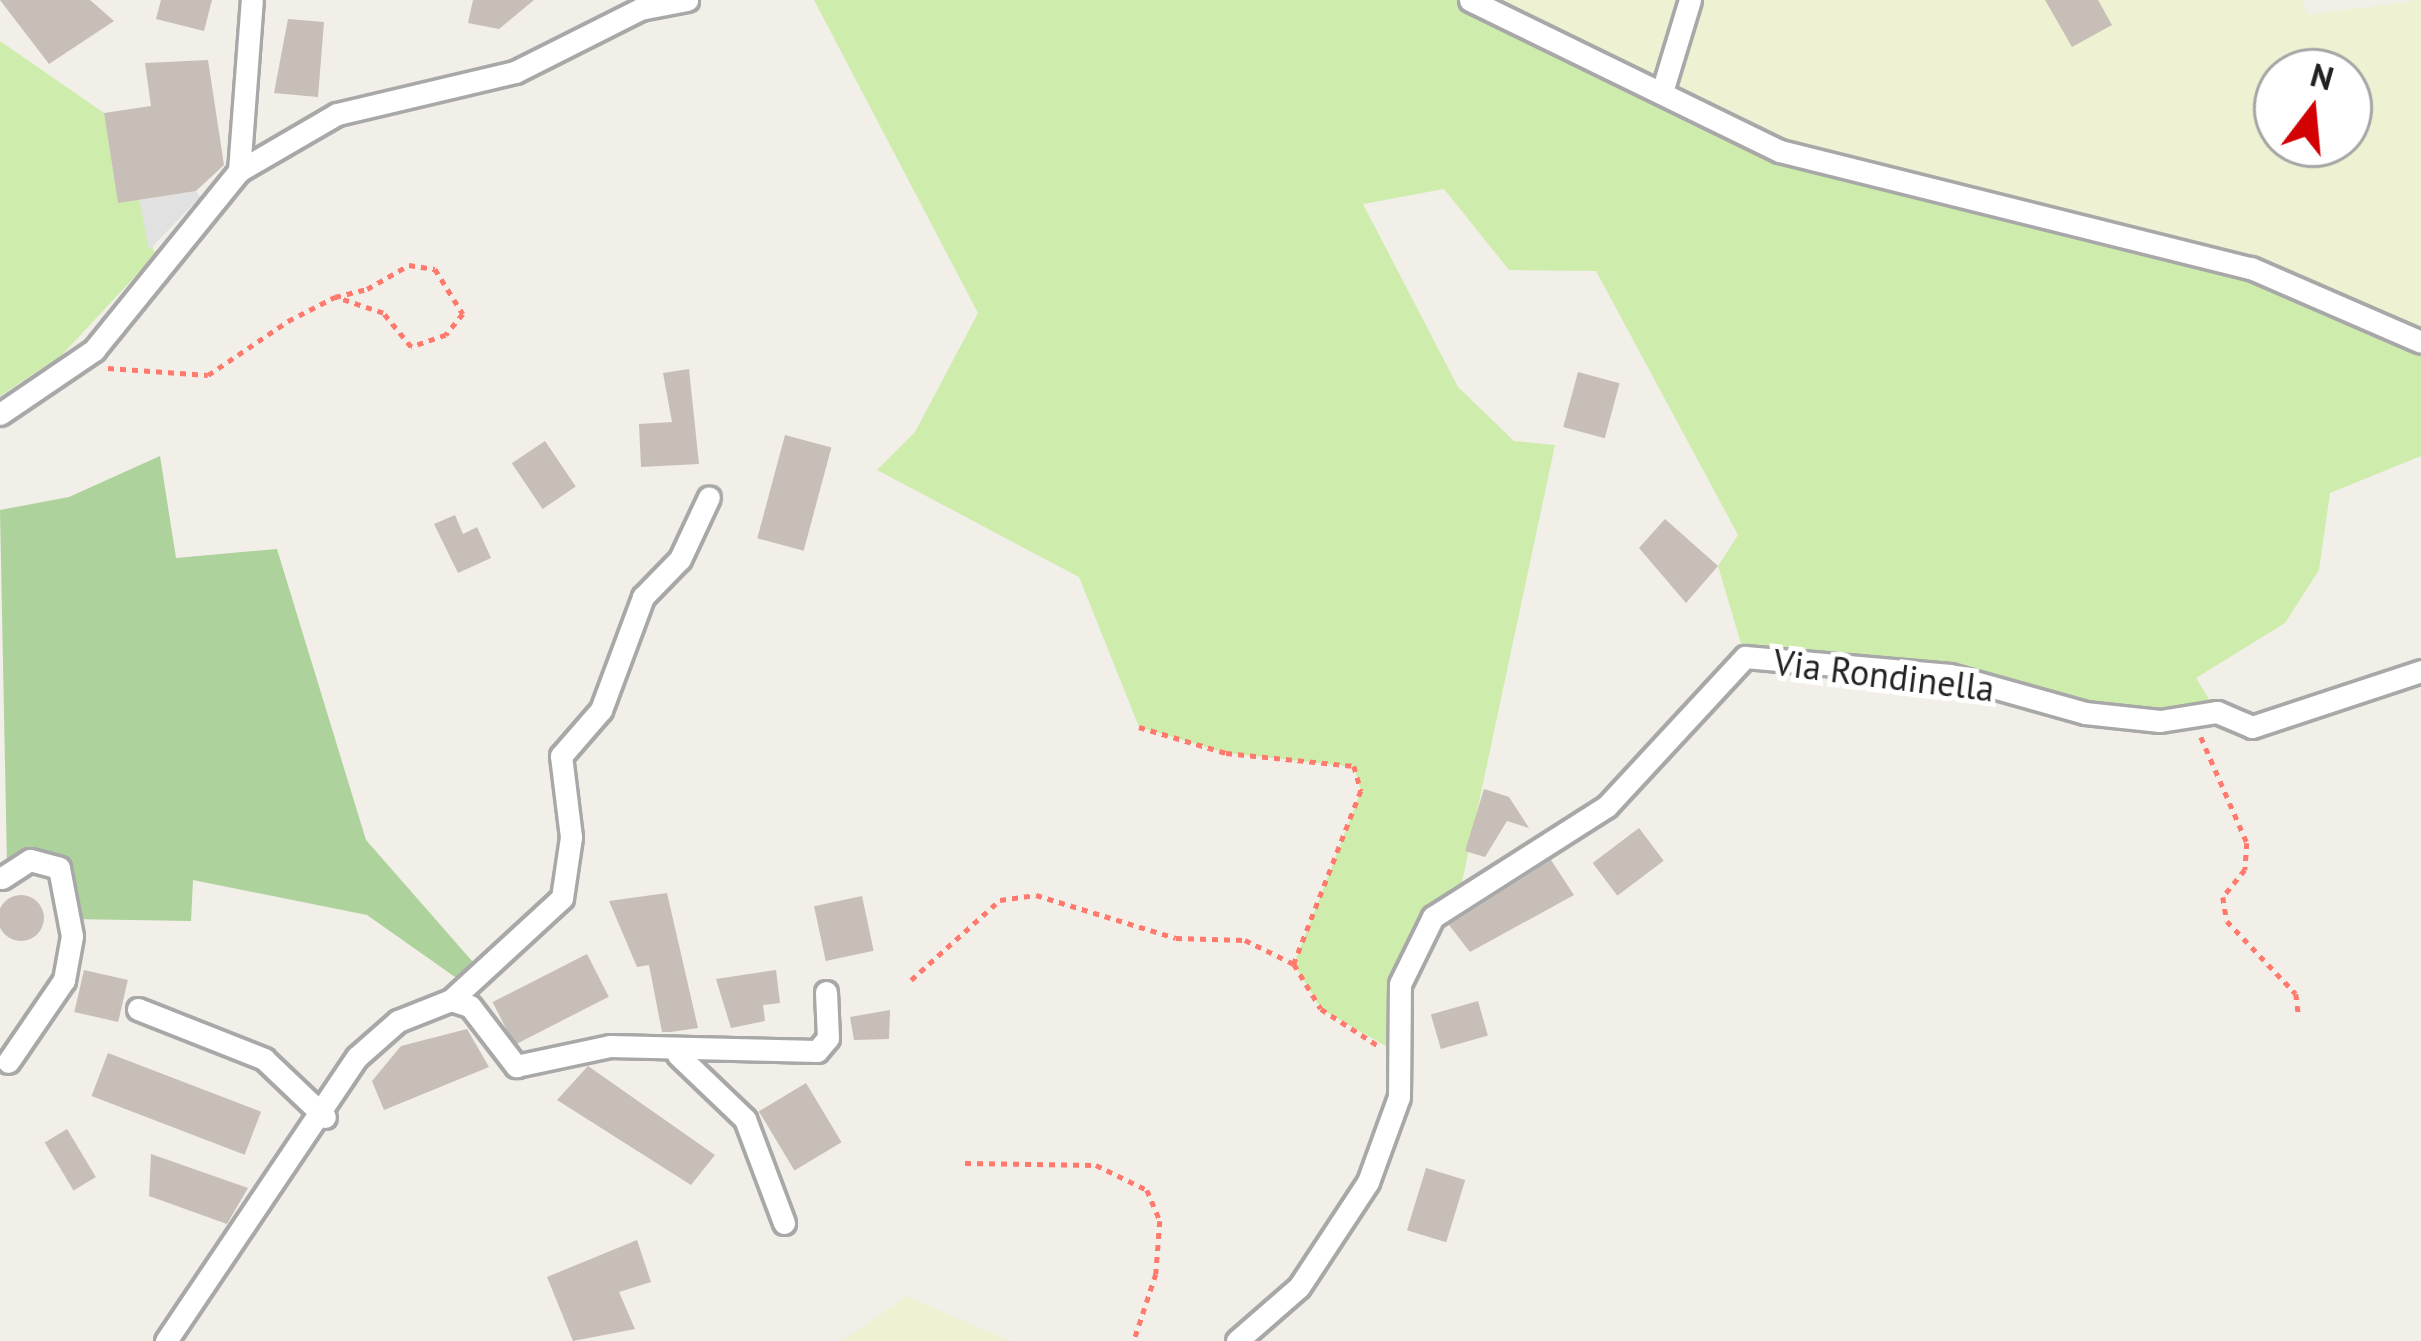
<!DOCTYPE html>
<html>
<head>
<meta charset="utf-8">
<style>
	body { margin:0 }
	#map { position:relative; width:2421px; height:1341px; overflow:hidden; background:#f2eee8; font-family:"PT Sans",sans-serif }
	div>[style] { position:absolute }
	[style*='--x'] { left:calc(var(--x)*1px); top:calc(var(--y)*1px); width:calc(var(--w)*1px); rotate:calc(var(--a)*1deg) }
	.farmland>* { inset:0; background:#eff1d3 }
	.grass>* { inset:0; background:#ceedad }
	.forest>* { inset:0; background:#add29c }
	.parking>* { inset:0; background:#e1e1e1 }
	.building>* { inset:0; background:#c7beb7; transform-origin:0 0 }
	.round { border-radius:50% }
	.path>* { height:4.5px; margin-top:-2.25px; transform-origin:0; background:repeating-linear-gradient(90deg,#ff796c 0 6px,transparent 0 12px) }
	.roads { filter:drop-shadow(3px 0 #a8a8a8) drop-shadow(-3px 0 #a8a8a8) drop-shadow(0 3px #a8a8a8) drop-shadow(0 -3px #a8a8a8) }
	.minor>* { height:21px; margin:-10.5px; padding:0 10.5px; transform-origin:10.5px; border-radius:10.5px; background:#fff }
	span { translate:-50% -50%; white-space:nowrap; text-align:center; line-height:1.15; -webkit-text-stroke:10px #fff; paint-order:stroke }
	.street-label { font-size:36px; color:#212121 }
	.north { position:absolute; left:2253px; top:48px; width:120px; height:120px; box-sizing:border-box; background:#fff; border:3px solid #a6a6a6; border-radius:50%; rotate:16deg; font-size:33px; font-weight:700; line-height:48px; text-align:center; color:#212121 }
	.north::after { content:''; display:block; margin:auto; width:42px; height:54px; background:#d30004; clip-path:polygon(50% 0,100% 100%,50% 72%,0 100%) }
</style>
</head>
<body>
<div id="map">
	<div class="farmland">
		<div style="clip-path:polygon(evenodd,1470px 0,2302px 0,2307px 15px,2421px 0,2421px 342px,1844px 173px,1470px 0,2277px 72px,2349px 72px,2349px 144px,2277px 144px,2277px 72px)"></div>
		<div style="clip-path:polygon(907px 1296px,1010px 1341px,842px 1341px)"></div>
	</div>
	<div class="grass">
		<div style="clip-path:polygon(814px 0,1470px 0,1780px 151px,2251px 268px,2421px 342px,2421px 456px,2330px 493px,2319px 570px,2285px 623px,2196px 678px,2217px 712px,2160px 721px,1745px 657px,1718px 566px,1738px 535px,1596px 271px,1509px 270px,1444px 189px,1363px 204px,1458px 387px,1514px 441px,1555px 445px,1459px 896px,1400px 984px,1405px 1057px,1321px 1009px,1294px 964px,1361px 791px,1354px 767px,1226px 753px,1139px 727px,1079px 577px,877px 470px,915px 432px,978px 313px)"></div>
		<div style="clip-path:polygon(0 41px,104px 113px,118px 202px,139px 199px,154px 252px,166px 243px,61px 356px,0 396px)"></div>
	</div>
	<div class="forest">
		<div style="clip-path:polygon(160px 456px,176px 558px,277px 549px,366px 840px,479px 969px,465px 984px,367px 915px,193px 880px,191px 921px,72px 919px,59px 868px,7px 866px,0 510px,69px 497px)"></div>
	</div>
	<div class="parking">
		<div style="clip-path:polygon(196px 191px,200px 197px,149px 250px,139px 199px)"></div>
	</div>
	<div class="building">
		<div style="clip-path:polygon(0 0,90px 0,114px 21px,49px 64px)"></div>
		<div style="clip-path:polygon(161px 0,212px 0,204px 31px,156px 19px)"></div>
		<div style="clip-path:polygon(473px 0,534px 0,499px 29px,468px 23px)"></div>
		<div style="clip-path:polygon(2045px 0,2098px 0,2112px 25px,2072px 47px)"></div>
		<div style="clip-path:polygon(288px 19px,324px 22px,318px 97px,274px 93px)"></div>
		<div style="clip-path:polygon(208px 60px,224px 165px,196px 191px,118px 203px,104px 113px,151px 106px,145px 63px)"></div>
		<div style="clip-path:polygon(689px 369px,699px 464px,641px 467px,639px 424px,672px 422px,663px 373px)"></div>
		<div style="left:1578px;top:372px;width:43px;height:57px;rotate:15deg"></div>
		<div style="left:785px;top:435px;width:48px;height:107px;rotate:15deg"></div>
		<div style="left:545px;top:441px;width:55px;height:40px;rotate:56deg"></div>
		<div style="clip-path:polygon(455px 515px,463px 534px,477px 527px,491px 558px,458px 573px,434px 524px)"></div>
		<div style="clip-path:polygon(1665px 519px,1718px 566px,1686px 603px,1639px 548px)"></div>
		<div style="clip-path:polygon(1484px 789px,1509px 797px,1529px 828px,1507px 821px,1485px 857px,1465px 851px)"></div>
		<div style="left:1639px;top:828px;width:41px;height:58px;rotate:53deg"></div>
		<div style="clip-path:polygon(1551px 860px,1574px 895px,1470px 952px,1449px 925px)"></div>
		<div style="clip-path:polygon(667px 893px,698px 1028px,671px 1032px,662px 1032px,649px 965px,637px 967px,609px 901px)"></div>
		<div class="round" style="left:-2px;top:895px;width:46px;height:46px"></div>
		<div style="left:862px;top:896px;width:56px;height:49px;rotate:78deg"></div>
		<div style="left:587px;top:954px;width:48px;height:106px;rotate:63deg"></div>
		<div style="left:84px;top:970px;width:45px;height:43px;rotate:13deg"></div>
		<div style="clip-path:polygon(776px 970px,780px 1003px,763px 1005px,765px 1021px,731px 1028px,716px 979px)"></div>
		<div style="left:1478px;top:1001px;width:36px;height:49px;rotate:74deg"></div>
		<div style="clip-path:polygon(890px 1010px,889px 1039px,854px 1040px,850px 1017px)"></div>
		<div style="clip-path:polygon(467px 1029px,489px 1067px,384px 1110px,372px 1081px,401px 1046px)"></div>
		<div style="left:108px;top:1053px;width:164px;height:46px;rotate:21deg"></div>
		<div style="clip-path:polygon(588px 1066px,715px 1155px,691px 1185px,557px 1100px)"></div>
		<div style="left:806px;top:1083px;width:69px;height:55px;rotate:59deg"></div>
		<div style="left:67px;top:1129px;width:56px;height:26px;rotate:59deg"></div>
		<div style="clip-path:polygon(151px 1154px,248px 1188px,227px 1224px,149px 1196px)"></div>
		<div style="left:1426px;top:1168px;width:41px;height:65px;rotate:17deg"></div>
		<div style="clip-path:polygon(637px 1240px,651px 1282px,619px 1292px,635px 1329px,573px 1341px,547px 1277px)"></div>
	</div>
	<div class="path">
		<div style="--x:108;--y:368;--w:100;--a:4"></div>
		<div style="--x:208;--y:375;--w:97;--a:-34"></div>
		<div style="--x:288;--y:321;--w:53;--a:-27.1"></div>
		<div style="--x:335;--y:297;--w:33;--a:-14"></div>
		<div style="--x:367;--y:289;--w:48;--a:-29.7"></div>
		<div style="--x:409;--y:265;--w:26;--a:9"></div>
		<div style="--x:435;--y:269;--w:53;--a:58.1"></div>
		<div style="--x:463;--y:314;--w:27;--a:129"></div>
		<div style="--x:446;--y:335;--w:37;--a:161"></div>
		<div style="--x:411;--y:347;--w:44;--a:-129.5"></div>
		<div style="--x:383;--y:313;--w:51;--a:-161.6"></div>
		<div style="--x:1139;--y:727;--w:91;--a:16.6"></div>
		<div style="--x:1226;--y:753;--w:129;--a:5.8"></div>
		<div style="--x:1354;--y:766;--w:26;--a:74"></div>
		<div style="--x:1361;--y:791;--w:186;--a:111.2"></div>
		<div style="--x:2201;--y:737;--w:116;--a:66.5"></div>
		<div style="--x:2247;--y:843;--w:27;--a:94"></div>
		<div style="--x:2245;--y:870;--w:35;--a:129"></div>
		<div style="--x:2223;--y:897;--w:24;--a:81"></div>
		<div style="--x:2227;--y:921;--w:100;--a:46.6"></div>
		<div style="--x:2296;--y:994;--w:23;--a:83"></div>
		<div style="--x:911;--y:980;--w:120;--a:-42"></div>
		<div style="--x:1000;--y:900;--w:36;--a:-8"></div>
		<div style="--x:1036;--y:895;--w:146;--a:17.1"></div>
		<div style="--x:1176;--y:938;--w:69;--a:1.7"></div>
		<div style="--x:1245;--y:940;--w:55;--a:26.1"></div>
		<div style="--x:1294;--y:964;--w:52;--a:59"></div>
		<div style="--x:1321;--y:1009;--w:67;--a:32.7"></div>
		<div style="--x:965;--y:1163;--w:131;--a:0.9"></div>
		<div style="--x:1096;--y:1165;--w:57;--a:26.1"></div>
		<div style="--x:1147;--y:1190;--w:34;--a:67"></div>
		<div style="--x:1160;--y:1221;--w:53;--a:94.3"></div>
		<div style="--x:1156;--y:1274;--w:71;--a:108.2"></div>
	</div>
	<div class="roads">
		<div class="minor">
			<div style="--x:1470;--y:0;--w:345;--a:26"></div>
			<div style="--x:1780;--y:151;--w:485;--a:14"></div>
			<div style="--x:2251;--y:268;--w:185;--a:23.5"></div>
			<div style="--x:1662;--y:92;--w:96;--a:-73.1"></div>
			<div style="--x:239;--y:171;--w:113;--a:-30.2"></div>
			<div style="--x:337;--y:114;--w:183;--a:-13.3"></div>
			<div style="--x:515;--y:72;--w:140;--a:-26.7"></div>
			<div style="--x:640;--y:9;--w:48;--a:-10.8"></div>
			<div style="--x:0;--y:414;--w:114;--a:-34.2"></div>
			<div style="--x:94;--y:350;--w:230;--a:-51"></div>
			<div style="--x:239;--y:171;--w:171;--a:-85.7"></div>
			<div style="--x:2;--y:878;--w:33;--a:-33"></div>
			<div style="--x:30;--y:860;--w:30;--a:15"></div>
			<div style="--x:59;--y:868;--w:69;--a:79.2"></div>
			<div style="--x:72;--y:936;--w:45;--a:100.3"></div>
			<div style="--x:64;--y:980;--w:99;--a:124.3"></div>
			<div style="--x:451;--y:1000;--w:151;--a:-42.6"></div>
			<div style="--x:562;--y:898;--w:62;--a:-81.6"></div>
			<div style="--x:571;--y:837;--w:82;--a:-97"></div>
			<div style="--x:561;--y:756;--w:61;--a:-49"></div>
			<div style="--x:601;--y:710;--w:121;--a:-69.6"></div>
			<div style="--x:643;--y:597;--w:53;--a:-45.8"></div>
			<div style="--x:680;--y:559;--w:68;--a:-64.9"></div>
			<div style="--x:138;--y:1009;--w:136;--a:21.6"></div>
			<div style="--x:264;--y:1059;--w:84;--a:43.6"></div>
			<div style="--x:678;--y:1055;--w:93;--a:43.7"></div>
			<div style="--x:745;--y:1119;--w:111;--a:69.4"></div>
			<div style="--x:166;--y:1341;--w:342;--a:-56.1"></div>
			<div style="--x:357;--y:1057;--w:55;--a:-41.3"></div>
			<div style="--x:398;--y:1021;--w:57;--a:-21.6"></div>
			<div style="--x:451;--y:1000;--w:20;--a:18"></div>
			<div style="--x:470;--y:1006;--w:76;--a:52.5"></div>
			<div style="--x:516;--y:1066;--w:96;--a:-12"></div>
			<div style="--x:610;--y:1046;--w:207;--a:1.4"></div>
			<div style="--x:817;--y:1051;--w:17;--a:-50"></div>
			<div style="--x:828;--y:1038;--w:46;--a:-92.5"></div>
			<div style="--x:1237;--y:1341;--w:82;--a:-41.1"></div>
			<div style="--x:1299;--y:1287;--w:126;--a:-56.7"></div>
			<div style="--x:1368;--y:1182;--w:90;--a:-70"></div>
			<div style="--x:1399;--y:1097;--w:113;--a:-89.5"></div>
			<div style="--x:1400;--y:984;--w:75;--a:-63.8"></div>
			<div style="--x:1433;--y:917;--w:206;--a:-32.5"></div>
			<div style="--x:1607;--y:806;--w:203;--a:-47.2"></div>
			<div style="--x:1745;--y:657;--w:206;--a:5"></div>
			<div style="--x:1950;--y:675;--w:140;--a:15.7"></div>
			<div style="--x:2085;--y:713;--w:75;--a:6.1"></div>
			<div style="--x:2160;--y:721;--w:58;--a:-9"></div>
			<div style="--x:2217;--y:712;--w:38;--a:23"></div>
			<div style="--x:2252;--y:727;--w:178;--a:-18.3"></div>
		</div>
	</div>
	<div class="street-label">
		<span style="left:1884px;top:675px;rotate:7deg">Via Rondinella</span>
	</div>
	<div class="north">N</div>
</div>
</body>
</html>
